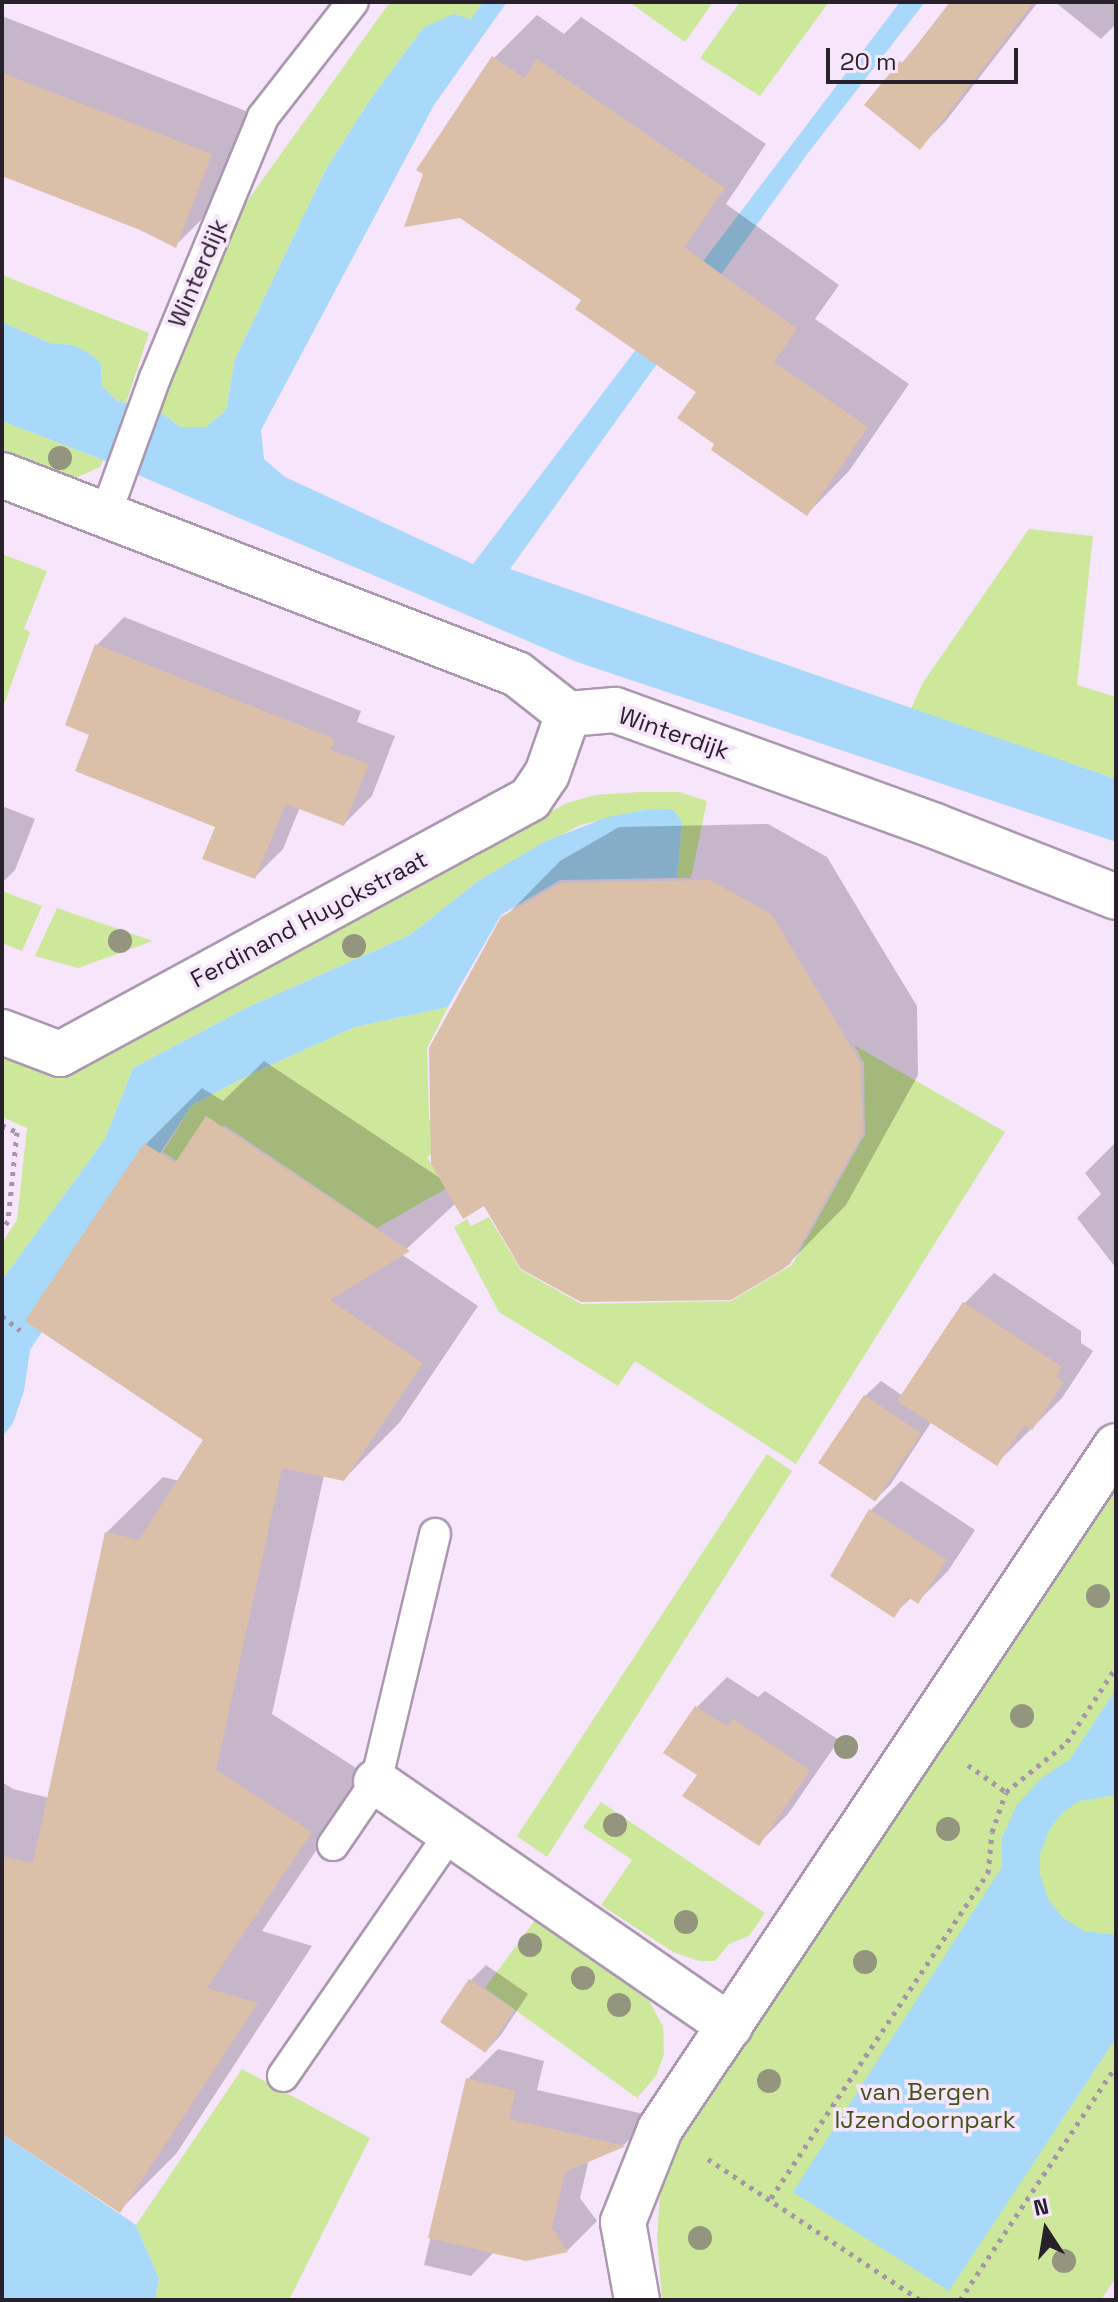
<!DOCTYPE html>
<html>
<head>
<meta charset="utf-8">
<style>
	body { margin:0 }
	#map { position:relative; width:1118px; height:2302px; overflow:hidden; background:#f7e5fc; font-family:"Space Grotesk",sans-serif }
	div>[style] { position:absolute }
	[style*='--x'] { left:calc(var(--x)*1px); top:calc(var(--y)*1px); width:calc(var(--w)*1px); rotate:calc(var(--a)*1deg) }
	.green>* { inset:0; background:#cde79b }
	.water>* { inset:0; background:#a8d9fb }
	.shadow>* { inset:0; background:#0003 }
	.building>* { inset:0; background:#dac0a9; transform-origin:0 0 }
	.path>* { height:5px; margin-top:-2.5px; transform-origin:0; background:repeating-linear-gradient(90deg,#a496a7 0 4px,transparent 0 10px) }
	.roads { filter:drop-shadow(2px 0 #ac97b1) drop-shadow(-2px 0 #ac97b1) drop-shadow(0 2px #ac97b1) drop-shadow(0 -2px #ac97b1) }
	.lane>* { height:30px; margin:-15px; padding:0 15px; transform-origin:15px; border-radius:15px; background:#fff }
	.street>* { height:44px; margin:-22px; padding:0 22px; transform-origin:22px; border-radius:22px; background:#fff }
	.trees>* { width:24px; height:24px; margin:-12px; border-radius:50%; background:#93957e }
	span { translate:-50% -50%; white-space:nowrap; text-align:center; line-height:1.15; -webkit-text-stroke:7px #f7e5fc; paint-order:stroke }
	.street-label { font-size:24px; color:#28202a }
	.park-label { font-size:24px; color:#425316 }
	.frame { position:absolute; inset:0; border:4px solid #28202a; pointer-events:none }
	.north { position:absolute; left:1006px; top:2190px; width:80px; height:80px; -webkit-text-stroke:6px #f7e5fc; paint-order:stroke; rotate:348deg; font-size:22px; font-weight:700; line-height:32px; text-align:center; color:#28202a }
	.north::after { content:''; display:block; margin:auto; width:28px; height:36px; background:#28202a; clip-path:polygon(50% 0,100% 100%,50% 72%,0 100%) }
	.scale { position:absolute; left:826px; top:48px; width:192px; height:36px; box-sizing:border-box; border:4px solid #28202a; border-top:0; padding-left:10px; font-size:24px; line-height:28px; white-space:nowrap; color:#28202a; -webkit-text-stroke:6px #f7e5fc; paint-order:stroke }
</style>
</head>
<body>
<div id="map">
	<div class="green">
		<div style="clip-path:polygon(390px 2px,483px 2px,471px 19px,423px 28px,370px 100px,326px 169px,235px 359px,226px 410px,206px 427px,180px 427px,158px 410px,235px 218px)"></div>
		<div style="clip-path:polygon(629px 2px,713px 2px,685px 42px)"></div>
		<div style="clip-path:polygon(740px 2px,829px 2px,760px 96px,700px 58px)"></div>
		<div style="clip-path:polygon(2px 275px,149px 333px,126px 403px,117px 401px,102px 386px,101px 364px,72px 345px,50px 343px,2px 322px)"></div>
		<div style="clip-path:polygon(2px 421px,103px 460px,100px 467px,75px 478px,2px 449px)"></div>
		<div style="clip-path:polygon(1029px 529px,1093px 536px,1077px 685px,1116px 697px,1116px 779px,911px 709px,922px 684px)"></div>
		<div style="clip-path:polygon(2px 554px,47px 571px,24px 629px,30px 632px,2px 710px)"></div>
		<div style="clip-path:polygon(639px 792px,679px 792px,707px 801px,691px 878px,677px 878px,682px 821px,644px 810px,580px 825px,478px 881px,410px 935px,246px 1008px,133px 1068px,105px 1139px,2px 1280px,2px 1243px,17px 1220px,27px 1128px,2px 1117px,2px 1055px,88px 1058px,567px 803px,596px 795px)"></div>
		<div style="clip-path:polygon(2px 891px,42px 906px,22px 951px,2px 943px)"></div>
		<div style="clip-path:polygon(57px 908px,153px 941px,78px 968px,35px 956px)"></div>
		<div style="clip-path:polygon(448px 1007px,427px 1048px,429px 1118px,446px 1145px,427px 1157px,447px 1188px,377px 1228px,224px 1125px,193px 1172px,163px 1152px,192px 1105px,253px 1073px,355px 1027px)"></div>
		<div style="clip-path:polygon(854px 1045px,1005px 1132px,796px 1464px,635px 1361px,618px 1386px,499px 1312px,454px 1227px,467px 1219px,471px 1226px,489px 1217px,521px 1270px,581px 1304px,731px 1301px,792px 1265px,865px 1134px,864px 1063px)"></div>
		<div style="clip-path:polygon(767px 1454px,792px 1471px,547px 1857px,517px 1836px)"></div>
		<div style="clip-path:polygon(1116px 1471px,1116px 2277px,1101px 2300px,662px 2300px,657px 2239px,661px 2176px,693px 2111px)"></div>
		<div style="clip-path:polygon(601px 1802px,765px 1913px,749px 1936px,729px 1944px,715px 1961px,699px 1961px,673px 1952px,601px 1905px,632px 1860px,583px 1827px)"></div>
		<div style="clip-path:polygon(535px 1920px,592px 1957px,649px 2001px,663px 2026px,664px 2054px,656px 2076px,637px 2098px,485px 1988px)"></div>
		<div style="clip-path:polygon(242px 2069px,370px 2138px,289px 2300px,155px 2300px,159px 2279px,136px 2225px)"></div>
	</div>
	<div class="water">
		<div style="clip-path:polygon(483px 2px,507px 2px,434px 105px,261px 430px,264px 459px,285px 477px,473px 564px,900px 2px,925px 2px,808px 153px,510px 569px,1116px 779px,1116px 842px,577px 662px,103px 460px,2px 421px,2px 322px,50px 343px,72px 345px,89px 353px,101px 364px,102px 386px,117px 401px,158px 410px,180px 427px,206px 427px,226px 410px,235px 359px,326px 169px,370px 100px,423px 28px,453px 14px,471px 19px)"></div>
		<div style="clip-path:polygon(672px 809px,682px 821px,677px 878px,560px 880px,501px 915px,448px 1007px,355px 1027px,253px 1073px,192px 1105px,30px 1350px,24px 1391px,13px 1423px,2px 1437px,2px 1280px,105px 1139px,133px 1068px,246px 1008px,410px 935px,478px 881px,546px 841px,608px 817px,644px 810px)"></div>
		<div style="clip-path:polygon(1116px 1689px,1116px 1795px,1079px 1801px,1061px 1814px,1048px 1832px,1040px 1854px,1040px 1875px,1048px 1899px,1063px 1918px,1084px 1931px,1116px 1935px,1116px 2038px,949px 2291px,793px 2192px,1002px 1867px,1002px 1838px,1016px 1806px,1042px 1778px,1070px 1759px)"></div>
		<div style="clip-path:polygon(2px 2134px,136px 2225px,159px 2279px,155px 2300px,2px 2300px)"></div>
	</div>
	<div class="shadow">
		<div style="clip-path:polygon(952px 2px,1038px 2px,945px 122px,920px 147px,902px 63px)"></div>
		<div style="clip-path:polygon(1055px 2px,1116px 2px,1116px 24px,1101px 39px)"></div>
		<div style="clip-path:polygon(537px 15px,564px 34px,581px 17px,766px 144px,726px 204px,839px 285px,815px 319px,909px 384px,849px 471px,807px 514px,717px 444px,698px 391px,584px 300px,494px 58px)"></div>
		<div style="clip-path:polygon(2px 16px,251px 113px,216px 205px,175px 246px,141px 228px,2px 174px)"></div>
		<div style="clip-path:polygon(124px 617px,361px 711px,357px 722px,395px 736px,372px 796px,344px 824px,300px 807px,283px 849px,255px 877px,217px 826px,91px 733px,97px 645px)"></div>
		<div style="clip-path:polygon(2px 806px,35px 819px,15px 870px,2px 883px)"></div>
		<div style="clip-path:polygon(768px 824px,827px 857px,878px 942px,917px 1006px,918px 1075px,846px 1205px,789px 1263px,485px 1203px,456px 1203px,401px 1254px,478px 1306px,400px 1422px,344px 1479px,324px 1475px,272px 1714px,367px 1775px,262px 1931px,312px 1946px,176px 2154px,120px 2210px,2px 2131px,2px 1782px,13px 1789px,49px 1798px,106px 1533px,163px 1477px,180px 1481px,206px 1439px,28px 1320px,146px 1144px,202px 1088px,223px 1101px,264px 1061px,443px 1180px,503px 919px,560px 861px,619px 827px)"></div>
		<div style="clip-path:polygon(1116px 1142px,1116px 1268px,1077px 1218px,1101px 1194px,1085px 1173px)"></div>
		<div style="clip-path:polygon(994px 1273px,1081px 1331px,1081px 1343px,1093px 1351px,1062px 1398px,997px 1463px,932px 1421px,891px 1484px,876px 1499px,865px 1396px,881px 1381px,903px 1396px,965px 1303px)"></div>
		<div style="clip-path:polygon(901px 1481px,975px 1530px,948px 1571px,918px 1601px,912px 1597px,893px 1615px,871px 1510px)"></div>
		<div style="clip-path:polygon(727px 1677px,758px 1697px,765px 1691px,839px 1740px,788px 1814px,759px 1843px,700px 1774px,666px 1752px,697px 1707px)"></div>
		<div style="clip-path:polygon(486px 1965px,528px 1994px,501px 2035px,486px 2051px,470px 1981px)"></div>
		<div style="clip-path:polygon(498px 2049px,544px 2061px,537px 2090px,653px 2116px,625px 2144px,589px 2159px,580px 2198px,597px 2221px,568px 2250px,526px 2259px,495px 2251px,471px 2276px,424px 2265px,468px 2079px)"></div>
	</div>
	<div class="building">
		<div style="clip-path:polygon(950px 2px,1034px 2px,920px 150px,864px 105px,900px 61px,903px 63px)"></div>
		<div style="clip-path:polygon(492px 56px,524px 78px,537px 59px,725px 188px,684px 247px,797px 329px,774px 362px,868px 427px,807px 516px,711px 450px,714px 444px,677px 418px,696px 392px,575px 309px,581px 300px,460px 218px,404px 227px,423px 174px,416px 170px)"></div>
		<div style="clip-path:polygon(2px 73px,212px 154px,176px 248px,140px 230px,2px 176px)"></div>
		<div style="clip-path:polygon(95px 644px,335px 739px,330px 750px,369px 764px,344px 826px,286px 804px,255px 879px,202px 859px,215px 827px,75px 771px,89px 735px,65px 725px)"></div>
		<div style="clip-path:polygon(710px 880px,771px 914px,822px 998px,861px 1064px,863px 1133px,790px 1264px,780px 1271px,731px 1300px,581px 1302px,521px 1269px,484px 1206px,463px 1219px,431px 1164px,429px 1048px,501px 917px,561px 883px)"></div>
		<div style="clip-path:polygon(206px 1116px,410px 1251px,330px 1300px,423px 1363px,344px 1481px,282px 1468px,216px 1770px,312px 1832px,207px 1988px,258px 2003px,120px 2213px,2px 2134px,2px 1856px,33px 1863px,105px 1532px,139px 1540px,203px 1440px,25px 1321px,144px 1143px,175px 1163px)"></div>
		<div style="clip-path:polygon(963px 1302px,1062px 1367px,1056px 1376px,1064px 1382px,1032px 1430px,1024px 1425px,997px 1466px,897px 1401px)"></div>
		<div style="left:864px;top:1395px;width:69px;height:82px;rotate:34deg"></div>
		<div style="clip-path:polygon(869px 1509px,947px 1560px,918px 1604px,908px 1597px,894px 1618px,830px 1576px)"></div>
		<div style="clip-path:polygon(695px 1706px,728px 1727px,733px 1719px,810px 1770px,759px 1846px,682px 1796px,697px 1775px,663px 1753px)"></div>
		<div style="left:469px;top:1979px;width:55px;height:52px;rotate:34deg"></div>
		<div style="clip-path:polygon(466px 2078px,516px 2091px,509px 2119px,626px 2146px,565px 2172px,552px 2228px,568px 2252px,526px 2261px,428px 2238px)"></div>
	</div>
	<div class="path">
		<div style="--x:2;--y:1125;--w:17;--a:25"></div>
		<div style="--x:17;--y:1132;--w:89;--a:95.8"></div>
		<div style="--x:8;--y:1221;--w:11;--a:124"></div>
		<div style="--x:2;--y:1316;--w:23;--a:38"></div>
		<div style="--x:968;--y:1765;--w:47;--a:35.4"></div>
		<div style="--x:708;--y:2159;--w:255;--a:33.6"></div>
		<div style="--x:771;--y:2198;--w:391;--a:-56.3"></div>
		<div style="--x:988;--y:1873;--w:41;--a:-84.4"></div>
		<div style="--x:992;--y:1832;--w:42;--a:-70.7"></div>
		<div style="--x:1006;--y:1792;--w:79;--a:-39.3"></div>
		<div style="--x:1067;--y:1742;--w:90;--a:-56.8"></div>
		<div style="--x:960;--y:2300;--w:281;--a:-56.3"></div>
	</div>
	<div class="roads">
		<div class="lane">
			<div style="--x:105;--y:516;--w:147;--a:-70.1"></div>
			<div style="--x:155;--y:378;--w:282;--a:-67.5"></div>
			<div style="--x:263;--y:117;--w:146;--a:-52"></div>
			<div style="--x:333;--y:1845;--w:76;--a:-55.7"></div>
			<div style="--x:376;--y:1782;--w:255;--a:-76.6"></div>
			<div style="--x:283;--y:2076;--w:294;--a:-55.4"></div>
		</div>
		<div class="street">
			<div style="--x:2;--y:475;--w:552;--a:21.13"></div>
			<div style="--x:517;--y:674;--w:65;--a:38.1"></div>
			<div style="--x:568;--y:714;--w:47;--a:-4.9"></div>
			<div style="--x:615;--y:710;--w:340;--a:19.9"></div>
			<div style="--x:935;--y:826;--w:194;--a:21.4"></div>
			<div style="--x:2;--y:1032;--w:62;--a:20.8"></div>
			<div style="--x:60;--y:1054;--w:535;--a:-28.48"></div>
			<div style="--x:530;--y:799;--w:30;--a:-56"></div>
			<div style="--x:547;--y:774;--w:64;--a:-70.7"></div>
			<div style="--x:376;--y:1782;--w:430;--a:34.6"></div>
			<div style="--x:637;--y:2300;--w:79;--a:-100.2"></div>
			<div style="--x:623;--y:2222;--w:100;--a:-68.3"></div>
			<div style="--x:660;--y:2129;--w:821;--a:-56.27"></div>
		</div>
	</div>
	<div class="trees">
		<div style="left:60px;top:458px"></div>
		<div style="left:120px;top:941px"></div>
		<div style="left:354px;top:946px"></div>
		<div style="left:1098px;top:1596px"></div>
		<div style="left:1022px;top:1716px"></div>
		<div style="left:846px;top:1747px"></div>
		<div style="left:615px;top:1825px"></div>
		<div style="left:948px;top:1829px"></div>
		<div style="left:686px;top:1922px"></div>
		<div style="left:530px;top:1945px"></div>
		<div style="left:865px;top:1962px"></div>
		<div style="left:583px;top:1978px"></div>
		<div style="left:619px;top:2005px"></div>
		<div style="left:769px;top:2081px"></div>
		<div style="left:700px;top:2238px"></div>
		<div style="left:1064px;top:2261px"></div>
	</div>
	<div class="street-label">
		<span style="left:198px;top:273px;rotate:-67deg">Winterdijk</span>
		<span style="left:674px;top:733px;rotate:19deg">Winterdijk</span>
		<span style="left:309px;top:919px;rotate:-28deg">Ferdinand Huyckstraat</span>
	</div>
	<div class="park-label">
		<span style="left:925px;top:2106px">van Bergen<br>IJzendoornpark</span>
	</div>
	<div class="frame"></div>
	<div class="north">N</div>
	<div class="scale">20 m</div>
</div>
</body>
</html>
